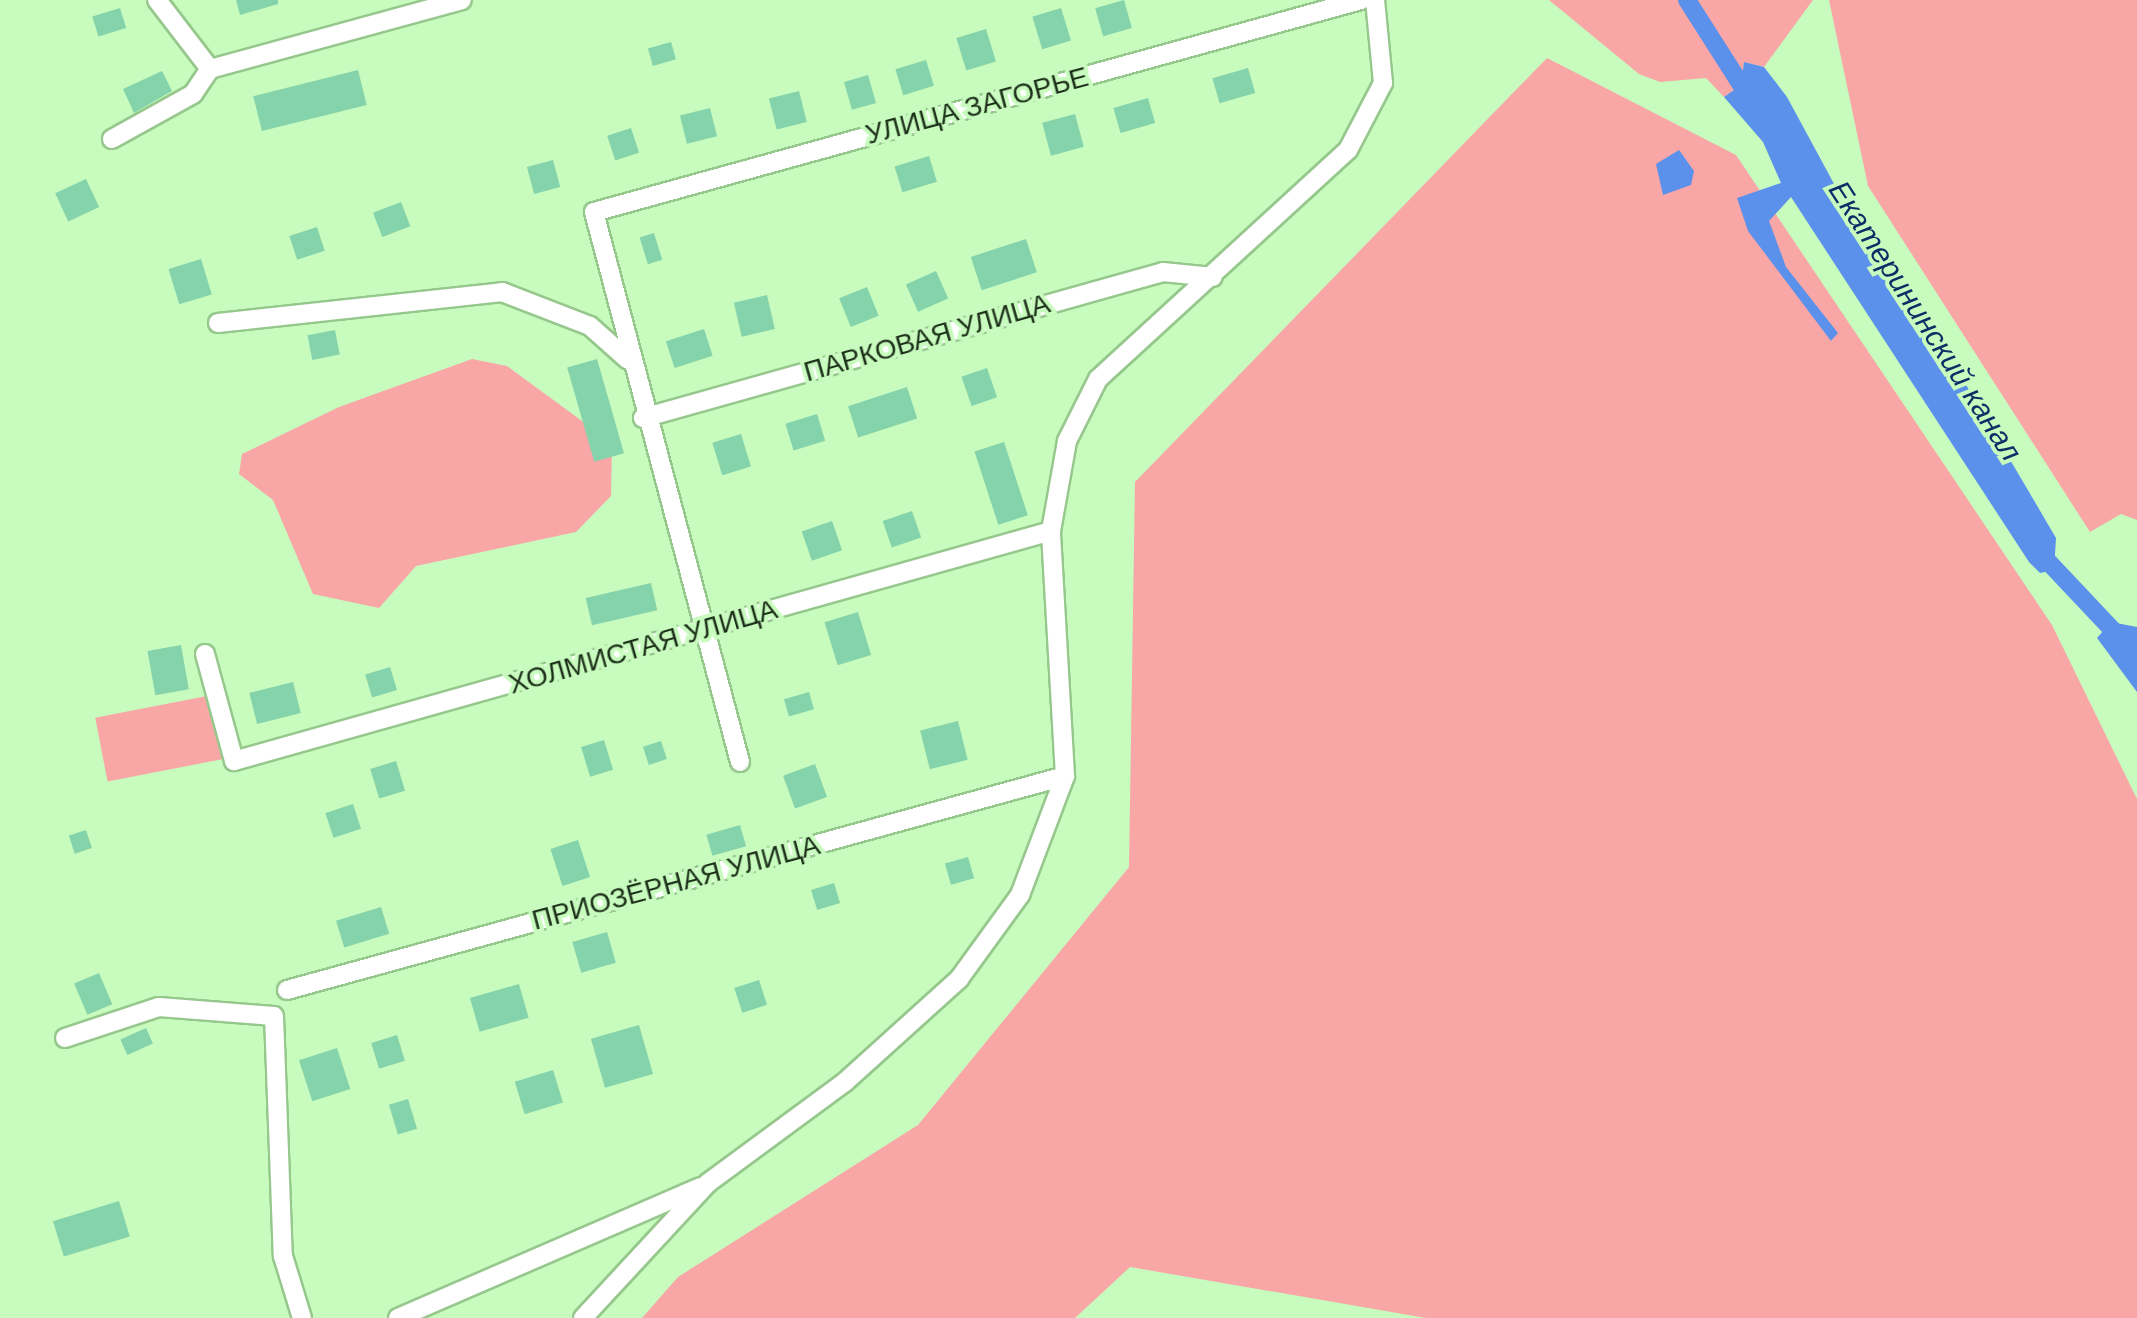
<!DOCTYPE html>
<html>
<head>
<meta charset="utf-8">
<style>
	body { margin:0 }
	#map { position:relative; width:2137px; height:1318px; overflow:hidden; background:#c8fbbe; font-family:Helvetica,sans-serif }
	div>[style] { position:absolute }
	[style*='--x'] { left:calc(var(--x)*1px); top:calc(var(--y)*1px); width:calc(var(--w)*1px); rotate:calc(var(--a)*1deg) }
	.green>* { inset:0; background:#f8a7a6; transform-origin:0 0 }
	.water>* { inset:0; background:#5b91eb }
	.canal>* { height:18px; margin:-9px; padding:0 9px; transform-origin:9px; border-radius:9px; background:#5b91eb }
	.building>* { inset:0; background:#85d3aa; transform-origin:0 0 }
	.roads { filter:drop-shadow(2px 0 #96c78c) drop-shadow(-2px 0 #96c78c) drop-shadow(0 2px #96c78c) drop-shadow(0 -2px #96c78c) }
	.minor>* { height:18px; margin:-9px; padding:0 9px; transform-origin:9px; border-radius:9px; background:#fff }
	span { translate:-50% -50%; white-space:nowrap; text-align:center; line-height:1.15; -webkit-text-stroke:8px #c8fbbe; paint-order:stroke }
	.street-label { font-size:28px; color:#1c3019 }
	.water-label { font-size:30px; color:#0c2e66; font-style:italic }
</style>
</head>
<body>
<div id="map">
	<div class="green">
		<div style="clip-path:polygon(1549px 0,1813px 0,1764px 67px,1744px 62px,1741px 85px,1724px 97px,1706px 78px,1660px 82px,1639px 74px)"></div>
		<div style="clip-path:polygon(1829px 0,2137px 0,2137px 520px,2121px 514px,2090px 532px,1868px 186px)"></div>
		<div style="clip-path:polygon(1547px 58px,1736px 155px,2052px 625px,2137px 799px,2137px 1318px,1426px 1318px,1130px 1267px,1075px 1318px,642px 1318px,678px 1277px,918px 1125px,1129px 867px,1135px 482px)"></div>
		<div style="clip-path:polygon(472px 359px,507px 366px,612px 443px,611px 496px,576px 532px,416px 566px,379px 608px,313px 594px,273px 500px,239px 474px,242px 454px,339px 407px)"></div>
		<div style="left:212px;top:695px;width:65px;height:119px;rotate:79deg"></div>
	</div>
	<div class="water">
		<div style="clip-path:polygon(1744px 62px,1764px 67px,1787px 97px,1846px 206px,1965px 383px,2056px 538px,2054px 570px,2040px 573px,2029px 562px,1791px 197px,1769px 221px,1786px 267px,1838px 333px,1831px 341px,1748px 231px,1737px 198px,1781px 183px,1763px 142px,1724px 97px,1741px 85px)"></div>
		<div style="clip-path:polygon(1679px 150px,1694px 171px,1691px 185px,1663px 195px,1656px 164px)"></div>
		<div style="clip-path:polygon(2111px 622px,2137px 627px,2137px 692px,2097px 638px)"></div>
	</div>
	<div class="canal">
		<div style="--x:1687;--y:0;--w:125;--a:57.5"></div>
		<div style="--x:2040;--y:553;--w:141;--a:46.7"></div>
	</div>
	<div class="building">
		<div style="clip-path:polygon(236px 0,278px 0,278px 4px,240px 15px)"></div>
		<div style="left:1124px;top:0;width:29px;height:30px;rotate:74deg"></div>
		<div style="left:120px;top:8px;width:21px;height:29px;rotate:73deg"></div>
		<div style="left:1061px;top:8px;width:34px;height:30px;rotate:73deg"></div>
		<div style="left:986px;top:29px;width:34px;height:31px;rotate:73deg"></div>
		<div style="left:671px;top:42px;width:18px;height:24px;rotate:74deg"></div>
		<div style="left:926px;top:60px;width:27px;height:32px;rotate:73deg"></div>
		<div style="left:1248px;top:68px;width:26px;height:37px;rotate:74deg"></div>
		<div style="left:358px;top:70px;width:36px;height:108px;rotate:76deg"></div>
		<div style="clip-path:polygon(162px 71px,172px 91px,134px 113px,123px 89px)"></div>
		<div style="left:868px;top:75px;width:29px;height:25px;rotate:74deg"></div>
		<div style="left:799px;top:91px;width:32px;height:31px;rotate:76deg"></div>
		<div style="left:1148px;top:98px;width:26px;height:36px;rotate:74deg"></div>
		<div style="left:710px;top:108px;width:29px;height:31px;rotate:76deg"></div>
		<div style="left:1075px;top:114px;width:34px;height:34px;rotate:75deg"></div>
		<div style="left:631px;top:128px;width:26px;height:25px;rotate:72deg"></div>
		<div style="left:929px;top:156px;width:27px;height:36px;rotate:73deg"></div>
		<div style="left:553px;top:160px;width:28px;height:27px;rotate:75deg"></div>
		<div style="left:86px;top:179px;width:31px;height:34px;rotate:65deg"></div>
		<div style="left:401px;top:202px;width:26px;height:30px;rotate:69deg"></div>
		<div style="left:317px;top:227px;width:25px;height:29px;rotate:72deg"></div>
		<div style="left:654px;top:233px;width:28px;height:15px;rotate:73deg"></div>
		<div style="left:1026px;top:239px;width:35px;height:58px;rotate:72deg"></div>
		<div style="left:201px;top:259px;width:37px;height:34px;rotate:73deg"></div>
		<div style="left:936px;top:271px;width:30px;height:33px;rotate:66deg"></div>
		<div style="left:867px;top:287px;width:31px;height:30px;rotate:68deg"></div>
		<div style="left:767px;top:295px;width:35px;height:34px;rotate:77deg"></div>
		<div style="left:704px;top:329px;width:28px;height:40px;rotate:72deg"></div>
		<div style="left:335px;top:330px;width:25px;height:28px;rotate:79deg"></div>
		<div style="left:597px;top:359px;width:98px;height:31px;rotate:74deg"></div>
		<div style="left:987px;top:368px;width:31px;height:27px;rotate:71deg"></div>
		<div style="left:907px;top:387px;width:33px;height:62px;rotate:72deg"></div>
		<div style="left:817px;top:414px;width:28px;height:33px;rotate:73deg"></div>
		<div style="left:741px;top:434px;width:34px;height:30px;rotate:73deg"></div>
		<div style="left:1004px;top:442px;width:77px;height:31px;rotate:72deg"></div>
		<div style="left:912px;top:511px;width:28px;height:31px;rotate:71deg"></div>
		<div style="left:832px;top:521px;width:31px;height:32px;rotate:71deg"></div>
		<div style="left:651px;top:583px;width:28px;height:67px;rotate:77deg"></div>
		<div style="left:858px;top:612px;width:45px;height:35px;rotate:73deg"></div>
		<div style="left:181px;top:645px;width:45px;height:34px;rotate:80deg"></div>
		<div style="left:390px;top:667px;width:24px;height:26px;rotate:73deg"></div>
		<div style="left:293px;top:682px;width:32px;height:45px;rotate:76deg"></div>
		<div style="left:809px;top:692px;width:18px;height:26px;rotate:74deg"></div>
		<div style="left:958px;top:721px;width:40px;height:39px;rotate:76deg"></div>
		<div style="left:604px;top:740px;width:31px;height:24px;rotate:73deg"></div>
		<div style="left:661px;top:741px;width:19px;height:19px;rotate:72deg"></div>
		<div style="left:396px;top:761px;width:31px;height:27px;rotate:73deg"></div>
		<div style="left:815px;top:764px;width:35px;height:34px;rotate:70deg"></div>
		<div style="left:353px;top:804px;width:26px;height:29px;rotate:72deg"></div>
		<div style="left:740px;top:825px;width:22px;height:35px;rotate:74deg"></div>
		<div style="left:86px;top:830px;width:19px;height:18px;rotate:72deg"></div>
		<div style="left:578px;top:840px;width:39px;height:29px;rotate:72deg"></div>
		<div style="left:968px;top:857px;width:22px;height:24px;rotate:74deg"></div>
		<div style="left:834px;top:883px;width:21px;height:24px;rotate:73deg"></div>
		<div style="left:381px;top:907px;width:28px;height:47px;rotate:73deg"></div>
		<div style="left:607px;top:932px;width:32px;height:36px;rotate:74deg"></div>
		<div style="left:99px;top:973px;width:34px;height:27px;rotate:67deg"></div>
		<div style="left:759px;top:980px;width:26px;height:26px;rotate:72deg"></div>
		<div style="left:519px;top:984px;width:35px;height:51px;rotate:74deg"></div>
		<div style="left:639px;top:1025px;width:51px;height:50px;rotate:74deg"></div>
		<div style="left:146px;top:1028px;width:17px;height:28px;rotate:66deg"></div>
		<div style="left:397px;top:1035px;width:27px;height:27px;rotate:73deg"></div>
		<div style="left:337px;top:1048px;width:43px;height:40px;rotate:72deg"></div>
		<div style="left:553px;top:1070px;width:34px;height:40px;rotate:73deg"></div>
		<div style="left:408px;top:1099px;width:31px;height:20px;rotate:73deg"></div>
		<div style="left:119px;top:1201px;width:37px;height:69px;rotate:73deg"></div>
	</div>
	<div class="roads">
		<div class="minor">
			<div style="--x:210;--y:69;--w:261;--a:-15.3"></div>
			<div style="--x:112;--y:139;--w:93;--a:-29.1"></div>
			<div style="--x:193;--y:94;--w:30;--a:-56"></div>
			<div style="--x:210;--y:69;--w:87;--a:-127.5"></div>
			<div style="--x:218;--y:323;--w:286;--a:-6.2"></div>
			<div style="--x:502;--y:292;--w:94;--a:21.1"></div>
			<div style="--x:590;--y:326;--w:50;--a:41.7"></div>
			<div style="--x:643;--y:418;--w:540;--a:-15.68"></div>
			<div style="--x:1163;--y:272;--w:50;--a:5.7"></div>
			<div style="--x:205;--y:654;--w:111;--a:74.8"></div>
			<div style="--x:234;--y:761;--w:849;--a:-15.72"></div>
			<div style="--x:740;--y:762;--w:569;--a:-104.87"></div>
			<div style="--x:594;--y:212;--w:796;--a:-15.45"></div>
			<div style="--x:287;--y:990;--w:807;--a:-15.38"></div>
			<div style="--x:65;--y:1038;--w:99;--a:-18.3"></div>
			<div style="--x:159;--y:1007;--w:115;--a:4.5"></div>
			<div style="--x:274;--y:1016;--w:240;--a:87.9"></div>
			<div style="--x:283;--y:1256;--w:65;--a:73"></div>
			<div style="--x:398;--y:1318;--w:329;--a:-23.4"></div>
			<div style="--x:583;--y:1318;--w:184;--a:-47.2"></div>
			<div style="--x:708;--y:1183;--w:170;--a:-36.4"></div>
			<div style="--x:845;--y:1082;--w:154;--a:-42.1"></div>
			<div style="--x:959;--y:979;--w:104;--a:-54"></div>
			<div style="--x:1020;--y:895;--w:127;--a:-69.3"></div>
			<div style="--x:1065;--y:776;--w:245;--a:-93.3"></div>
			<div style="--x:1051;--y:531;--w:91;--a:-79.9"></div>
			<div style="--x:1067;--y:441;--w:69;--a:-63.4"></div>
			<div style="--x:1098;--y:379;--w:339;--a:-42.5"></div>
			<div style="--x:1348;--y:150;--w:76;--a:-62.4"></div>
			<div style="--x:1383;--y:83;--w:83;--a:-95.5"></div>
		</div>
	</div>
	<div class="street-label">
		<span style="left:977px;top:106px;rotate:-15deg">УЛИЦА ЗАГОРЬЕ</span>
		<span style="left:927px;top:338px;rotate:-16deg">ПАРКОВАЯ УЛИЦА</span>
		<span style="left:643px;top:647px;rotate:-16deg">ХОЛМИСТАЯ УЛИЦА</span>
		<span style="left:676px;top:883px;rotate:-15deg">ПРИОЗЁРНАЯ УЛИЦА</span>
	</div>
	<div class="water-label">
		<span style="left:1925px;top:321px;rotate:57deg">Екатерининский канал</span>
	</div>
</div>
</body>
</html>
